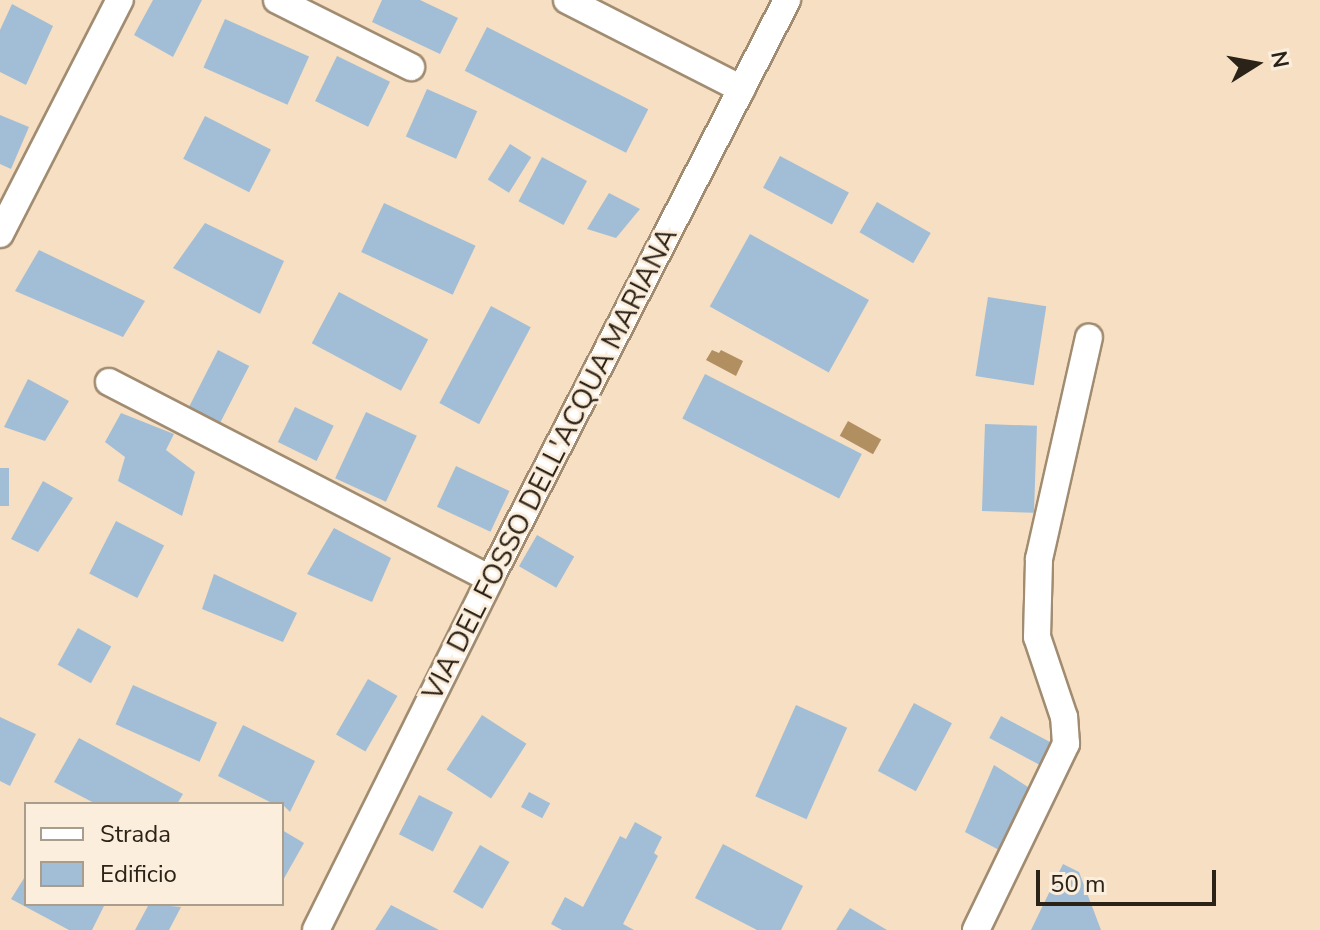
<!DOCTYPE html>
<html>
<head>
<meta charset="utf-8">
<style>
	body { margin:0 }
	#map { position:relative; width:1320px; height:930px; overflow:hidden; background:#f6dfc2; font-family:"Nunito Sans",sans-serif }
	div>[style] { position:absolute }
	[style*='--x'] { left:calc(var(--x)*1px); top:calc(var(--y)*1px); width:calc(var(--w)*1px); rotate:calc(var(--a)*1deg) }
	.water>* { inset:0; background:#b28f60; transform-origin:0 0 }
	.building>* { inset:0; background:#a2bed6; transform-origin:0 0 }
	.roads { filter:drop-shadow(2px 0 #a18c71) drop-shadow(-2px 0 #a18c71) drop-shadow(0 2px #a18c71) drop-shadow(0 -2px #a18c71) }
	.minor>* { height:26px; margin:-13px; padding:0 13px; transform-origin:13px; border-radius:13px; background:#fff }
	span { translate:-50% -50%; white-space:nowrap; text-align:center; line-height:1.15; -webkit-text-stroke:6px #fceedc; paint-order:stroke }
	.street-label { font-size:28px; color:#2c2318 }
	.legend { position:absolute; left:24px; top:802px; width:260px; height:104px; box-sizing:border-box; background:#fceedc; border:2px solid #a99d8e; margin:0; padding:10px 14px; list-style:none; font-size:24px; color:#2c2318 }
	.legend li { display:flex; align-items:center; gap:16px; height:40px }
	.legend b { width:40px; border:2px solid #a99d8e }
	.north { position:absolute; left:1216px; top:24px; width:80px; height:80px; -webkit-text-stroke:6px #fceedc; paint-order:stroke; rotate:79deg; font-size:22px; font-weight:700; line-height:32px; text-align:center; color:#2c2318 }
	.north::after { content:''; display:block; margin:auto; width:28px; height:36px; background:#2c2318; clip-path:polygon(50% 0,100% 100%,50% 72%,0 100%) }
	.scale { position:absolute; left:1036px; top:870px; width:180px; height:36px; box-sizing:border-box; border:4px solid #2c2318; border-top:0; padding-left:10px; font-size:24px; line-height:28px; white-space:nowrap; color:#2c2318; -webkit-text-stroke:6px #fceedc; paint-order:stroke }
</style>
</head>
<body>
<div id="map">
	<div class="water">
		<div style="clip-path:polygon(712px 350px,719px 353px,721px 350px,743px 361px,736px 376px,706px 360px)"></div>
		<div style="left:848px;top:421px;width:38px;height:17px;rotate:29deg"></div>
	</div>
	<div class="building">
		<div style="clip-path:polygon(153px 0,202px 0,173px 57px,134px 35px)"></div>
		<div style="clip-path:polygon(382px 0,420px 0,458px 18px,440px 54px,372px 22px)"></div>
		<div style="clip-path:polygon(12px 4px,53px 26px,26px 85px,0 72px,0 30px)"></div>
		<div style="left:225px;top:19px;width:92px;height:53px;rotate:24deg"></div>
		<div style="left:487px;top:27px;width:181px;height:49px;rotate:27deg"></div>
		<div style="left:337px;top:56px;width:59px;height:50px;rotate:26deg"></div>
		<div style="left:427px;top:89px;width:55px;height:52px;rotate:24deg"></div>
		<div style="clip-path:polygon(0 115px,29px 127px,11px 169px,0 164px)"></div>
		<div style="left:205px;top:116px;width:74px;height:48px;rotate:27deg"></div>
		<div style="left:510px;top:144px;width:25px;height:42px;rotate:32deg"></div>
		<div style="left:780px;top:156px;width:78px;height:36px;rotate:28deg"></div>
		<div style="left:542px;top:157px;width:51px;height:50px;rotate:28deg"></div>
		<div style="clip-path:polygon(609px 193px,640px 209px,616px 238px,587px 229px)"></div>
		<div style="left:877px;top:202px;width:62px;height:35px;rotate:30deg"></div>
		<div style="left:384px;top:203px;width:101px;height:54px;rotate:25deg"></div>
		<div style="clip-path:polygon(205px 223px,284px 261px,260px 314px,173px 268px)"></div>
		<div style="left:750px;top:234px;width:136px;height:83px;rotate:29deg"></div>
		<div style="clip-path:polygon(39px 250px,145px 301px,123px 337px,15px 291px)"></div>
		<div style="left:339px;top:292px;width:101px;height:58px;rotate:28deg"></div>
		<div style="left:988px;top:297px;width:59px;height:80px;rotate:9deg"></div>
		<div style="left:491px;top:306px;width:45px;height:110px;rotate:28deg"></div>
		<div style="left:218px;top:350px;width:35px;height:67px;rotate:27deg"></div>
		<div style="left:705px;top:374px;width:176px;height:50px;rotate:27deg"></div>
		<div style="clip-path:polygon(28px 379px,69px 401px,45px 441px,4px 427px)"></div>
		<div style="left:295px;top:407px;width:43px;height:39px;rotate:26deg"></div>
		<div style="left:366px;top:412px;width:56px;height:73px;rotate:25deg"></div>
		<div style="clip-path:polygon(121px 413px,174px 434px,166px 450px,195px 472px,182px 516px,118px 481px,125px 457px,105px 442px)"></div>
		<div style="left:985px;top:424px;width:52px;height:87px;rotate:2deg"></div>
		<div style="left:456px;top:466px;width:59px;height:45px;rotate:25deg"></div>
		<div style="left:0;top:468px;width:9px;height:38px"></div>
		<div style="clip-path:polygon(43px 481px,73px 498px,38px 552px,11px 539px)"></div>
		<div style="left:116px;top:521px;width:54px;height:59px;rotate:27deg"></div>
		<div style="clip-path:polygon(334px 528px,391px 558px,372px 602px,307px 574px)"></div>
		<div style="left:537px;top:535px;width:43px;height:36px;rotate:30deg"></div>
		<div style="clip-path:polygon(214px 574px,297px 613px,283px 642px,202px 609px)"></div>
		<div style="left:78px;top:628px;width:38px;height:42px;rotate:29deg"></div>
		<div style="left:368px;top:679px;width:34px;height:64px;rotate:30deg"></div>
		<div style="left:133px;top:685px;width:92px;height:43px;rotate:24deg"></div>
		<div style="left:914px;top:703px;width:43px;height:77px;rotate:28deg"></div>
		<div style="left:796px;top:705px;width:56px;height:100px;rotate:24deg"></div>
		<div style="left:482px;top:715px;width:53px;height:65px;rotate:33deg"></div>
		<div style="left:1001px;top:716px;width:62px;height:25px;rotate:28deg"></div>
		<div style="clip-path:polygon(0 717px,36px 734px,10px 786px,0 781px)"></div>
		<div style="clip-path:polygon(243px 725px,315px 761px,290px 812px,282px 804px,274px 804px,218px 776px)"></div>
		<div style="clip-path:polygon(79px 738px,183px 794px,177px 804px,96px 804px,54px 782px)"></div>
		<div style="clip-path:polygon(994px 765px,1031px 789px,1001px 851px,965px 832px)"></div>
		<div style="left:529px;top:792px;width:24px;height:17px;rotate:28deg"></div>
		<div style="left:419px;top:795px;width:38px;height:44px;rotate:27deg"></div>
		<div style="clip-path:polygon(635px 822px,662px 837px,654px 853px,658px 856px,623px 924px,634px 930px,562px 930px,551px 924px,565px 897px,583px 907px,620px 836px,626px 839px)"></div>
		<div style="clip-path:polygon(282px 830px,304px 843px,282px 882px)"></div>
		<div style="clip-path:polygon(723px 844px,803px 886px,781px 930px,757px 930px,695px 898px)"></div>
		<div style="left:480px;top:845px;width:34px;height:54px;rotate:30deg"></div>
		<div style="clip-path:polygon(1063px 864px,1079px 872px,1101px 930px,1031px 930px)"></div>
		<div style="clip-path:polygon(26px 875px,26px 904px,105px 904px,92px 930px,69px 930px,11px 899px)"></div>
		<div style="clip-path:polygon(149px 904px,181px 907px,169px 930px,135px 930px)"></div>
		<div style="clip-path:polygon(391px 905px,439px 930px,375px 930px)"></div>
		<div style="clip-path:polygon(850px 908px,887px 930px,836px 930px)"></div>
	</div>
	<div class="roads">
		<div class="minor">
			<div style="--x:277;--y:0;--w:150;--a:26.6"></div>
			<div style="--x:567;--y:0;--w:196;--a:27"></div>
			<div style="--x:0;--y:234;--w:263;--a:-62.9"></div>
			<div style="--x:109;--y:382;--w:429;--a:27.3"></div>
			<div style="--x:316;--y:930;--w:392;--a:-63.6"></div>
			<div style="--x:490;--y:579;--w:651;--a:-62.84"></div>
			<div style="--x:976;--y:930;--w:207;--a:-64.2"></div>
			<div style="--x:1066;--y:744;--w:27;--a:-94"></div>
			<div style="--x:1064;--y:717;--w:84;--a:-108.6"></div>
			<div style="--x:1037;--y:637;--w:78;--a:-88.5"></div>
			<div style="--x:1039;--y:559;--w:227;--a:-77.3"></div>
		</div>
	</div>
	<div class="street-label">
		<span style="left:550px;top:464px;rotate:-63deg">VIA DEL FOSSO DELL'ACQUA MARIANA</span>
	</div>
	<ul class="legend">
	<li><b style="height:10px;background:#fff"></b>Strada</li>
	<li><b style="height:22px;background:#a2bed6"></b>Edificio</li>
	</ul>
	<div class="north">N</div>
	<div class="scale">50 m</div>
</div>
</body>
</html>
